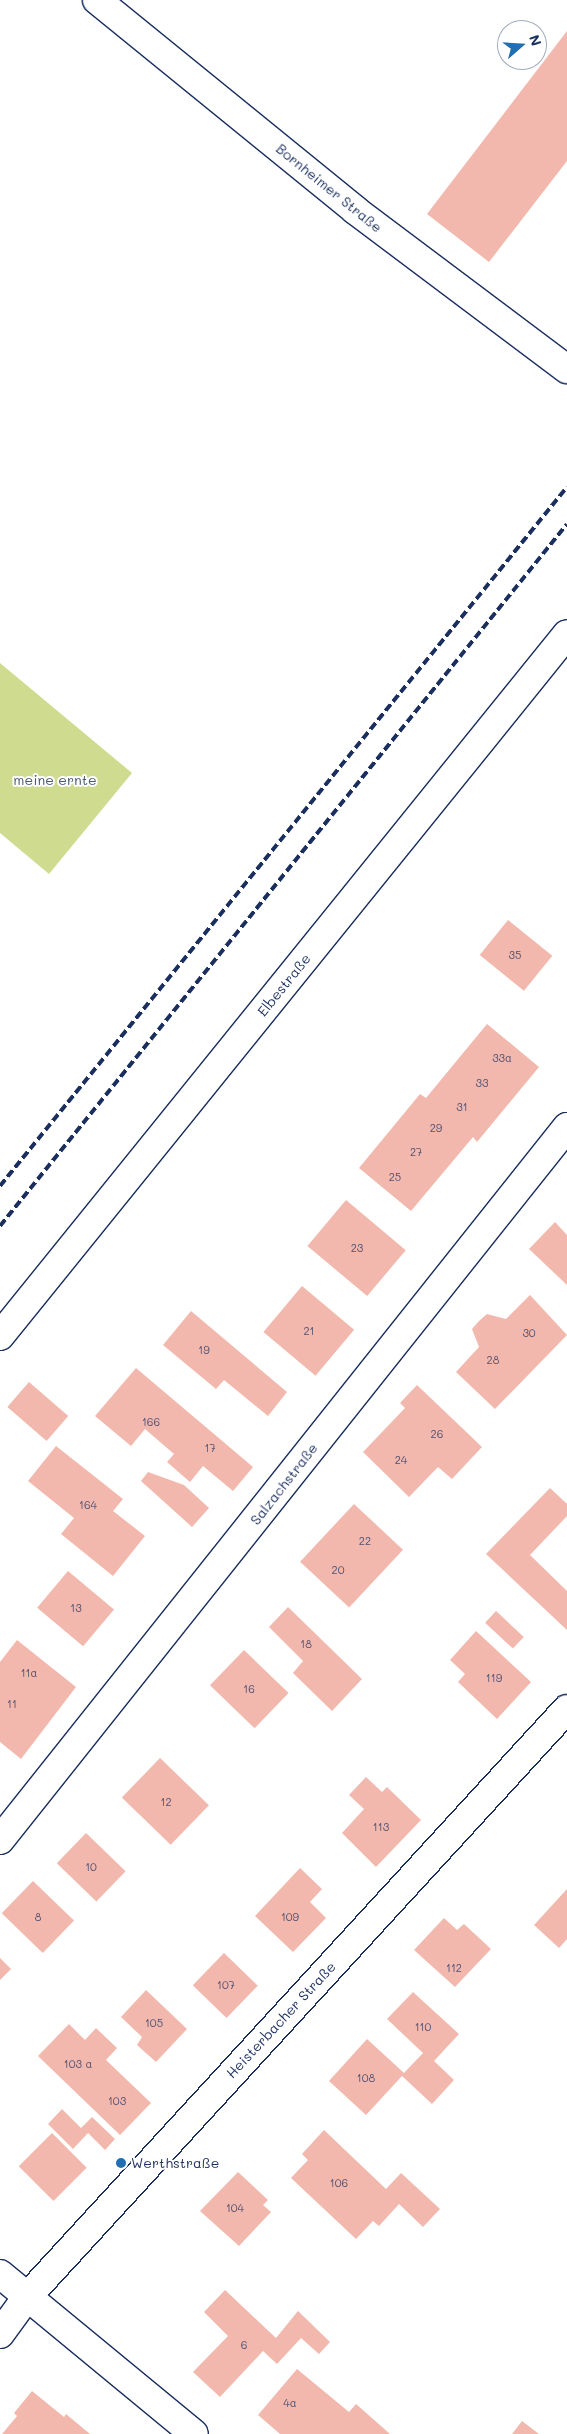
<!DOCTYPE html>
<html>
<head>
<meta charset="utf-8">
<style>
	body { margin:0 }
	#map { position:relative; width:567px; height:2434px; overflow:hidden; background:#fff; font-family:Mali,sans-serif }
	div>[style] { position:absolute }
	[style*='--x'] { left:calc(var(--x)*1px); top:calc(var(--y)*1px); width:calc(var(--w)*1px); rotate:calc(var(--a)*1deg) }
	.green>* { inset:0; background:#cfdc8f }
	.building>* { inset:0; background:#f3b8ad; transform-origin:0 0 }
	.roads { filter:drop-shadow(1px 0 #1b2f5e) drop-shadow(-1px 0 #1b2f5e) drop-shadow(0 1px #1b2f5e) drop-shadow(0 -1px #1b2f5e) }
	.minor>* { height:28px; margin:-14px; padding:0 14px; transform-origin:14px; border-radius:14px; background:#fff }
	.secondary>* { height:28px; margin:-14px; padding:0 14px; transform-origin:14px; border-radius:14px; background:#fff }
	.rail>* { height:4px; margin-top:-2px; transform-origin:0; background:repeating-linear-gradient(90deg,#1b2f5e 0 8px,transparent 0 12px) }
	.dots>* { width:14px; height:14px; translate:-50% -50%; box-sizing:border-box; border:2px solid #fff; border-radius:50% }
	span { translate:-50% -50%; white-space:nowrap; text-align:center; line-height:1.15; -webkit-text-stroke:4px #fff; paint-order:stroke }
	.number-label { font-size:11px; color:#515172 }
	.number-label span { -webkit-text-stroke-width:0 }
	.street-label { font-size:14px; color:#1b2f5e }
	.park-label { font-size:14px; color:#485a6a }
	.poi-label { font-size:14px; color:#1b2f5e }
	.left { translate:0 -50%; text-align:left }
	.north { position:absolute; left:497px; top:20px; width:50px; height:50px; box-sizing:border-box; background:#fff; border:1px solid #a4acbf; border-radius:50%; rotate:71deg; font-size:14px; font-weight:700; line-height:20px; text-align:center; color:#1b2f5e }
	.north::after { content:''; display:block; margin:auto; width:18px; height:22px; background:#1f6fb2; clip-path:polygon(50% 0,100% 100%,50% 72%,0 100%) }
</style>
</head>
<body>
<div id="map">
	<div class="green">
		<div style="clip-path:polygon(0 663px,132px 773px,49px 874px,0 833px)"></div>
	</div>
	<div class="building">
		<div style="clip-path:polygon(567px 31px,567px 161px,489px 262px,427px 214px)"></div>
		<div style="left:508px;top:920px;width:57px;height:45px;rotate:39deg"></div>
		<div style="clip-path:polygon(487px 1024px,539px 1067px,477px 1142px,473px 1137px,411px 1211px,359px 1168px,420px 1094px,426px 1098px)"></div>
		<div style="left:346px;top:1200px;width:78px;height:60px;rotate:40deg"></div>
		<div style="clip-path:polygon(555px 1222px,567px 1235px,567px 1285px,529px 1249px)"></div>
		<div style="left:302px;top:1286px;width:68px;height:60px;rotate:40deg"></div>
		<div style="clip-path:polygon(530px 1295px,567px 1335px,495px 1409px,456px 1372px,479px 1347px,472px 1329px,479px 1321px,487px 1314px,506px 1319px)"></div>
		<div style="clip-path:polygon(191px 1311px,287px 1392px,268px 1416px,224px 1380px,216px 1389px,163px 1345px)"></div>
		<div style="clip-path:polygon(136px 1368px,253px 1467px,233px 1491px,203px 1466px,190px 1482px,167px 1462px,174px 1454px,145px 1429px,131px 1446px,95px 1416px)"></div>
		<div style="left:29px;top:1382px;width:52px;height:33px;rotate:41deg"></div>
		<div style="clip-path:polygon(417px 1385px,482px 1447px,452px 1479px,438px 1467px,409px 1497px,363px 1452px,405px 1408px,400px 1403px)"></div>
		<div style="clip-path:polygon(56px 1446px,123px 1499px,113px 1511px,145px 1536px,113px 1576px,61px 1534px,74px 1518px,28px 1481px)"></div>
		<div style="clip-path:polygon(148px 1472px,184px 1485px,209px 1508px,192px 1527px,141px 1481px)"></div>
		<div style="clip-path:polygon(550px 1488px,567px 1504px,567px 1516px,530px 1555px,567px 1591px,567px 1630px,486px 1554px)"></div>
		<div style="left:354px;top:1504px;width:67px;height:79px;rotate:43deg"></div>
		<div style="left:68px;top:1571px;width:60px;height:48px;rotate:40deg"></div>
		<div style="clip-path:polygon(288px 1607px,362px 1679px,332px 1711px,293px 1673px,303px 1661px,269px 1627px)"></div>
		<div style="left:496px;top:1611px;width:38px;height:16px;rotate:43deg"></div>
		<div style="clip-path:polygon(476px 1631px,531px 1682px,497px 1719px,458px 1682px,465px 1674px,450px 1660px)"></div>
		<div style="clip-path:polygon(17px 1640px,76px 1687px,21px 1759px,0 1742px,0 1662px)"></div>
		<div style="left:244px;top:1650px;width:62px;height:49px;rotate:44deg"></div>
		<div style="left:160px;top:1758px;width:68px;height:55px;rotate:44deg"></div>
		<div style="clip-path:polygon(366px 1777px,382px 1792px,387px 1787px,421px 1820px,376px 1867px,342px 1833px,364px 1809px,349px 1795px)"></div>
		<div style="left:86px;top:1833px;width:55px;height:42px;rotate:44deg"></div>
		<div style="clip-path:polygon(300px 1868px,322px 1889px,310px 1902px,326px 1918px,293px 1952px,255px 1916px)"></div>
		<div style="left:33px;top:1881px;width:57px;height:45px;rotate:44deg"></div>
		<div style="clip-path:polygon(567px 1889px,567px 1939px,559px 1948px,534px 1925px)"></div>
		<div style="clip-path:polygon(444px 1918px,457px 1930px,464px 1924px,491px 1949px,455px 1987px,414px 1950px)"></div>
		<div style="left:224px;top:1953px;width:47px;height:45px;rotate:44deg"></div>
		<div style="clip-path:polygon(0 1958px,11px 1969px,0 1980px)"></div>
		<div style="clip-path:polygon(146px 1990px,187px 2029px,156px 2062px,137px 2045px,142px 2037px,121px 2017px)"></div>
		<div style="clip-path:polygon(413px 1992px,459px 2034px,434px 2061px,454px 2080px,432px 2104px,402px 2076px,366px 2115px,329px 2081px,367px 2039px,404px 2073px,423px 2053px,387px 2019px)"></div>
		<div style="clip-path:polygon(69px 2024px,85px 2040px,96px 2028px,117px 2048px,106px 2060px,151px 2103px,120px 2135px,38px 2056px)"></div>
		<div style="clip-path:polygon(62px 2109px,81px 2128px,92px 2117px,115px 2139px,105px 2150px,88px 2133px,73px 2149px,48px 2124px)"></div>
		<div style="clip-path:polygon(324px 2130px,386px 2189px,401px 2173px,440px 2209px,423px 2227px,399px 2204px,379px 2226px,373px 2221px,356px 2239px,291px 2178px,308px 2160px,302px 2154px)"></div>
		<div style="left:52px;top:2133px;width:49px;height:47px;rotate:45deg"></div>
		<div style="clip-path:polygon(238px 2172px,268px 2200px,263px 2205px,271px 2212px,239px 2246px,200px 2211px)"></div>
		<div style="clip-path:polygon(225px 2290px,276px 2338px,298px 2311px,330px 2342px,319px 2354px,301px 2338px,277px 2364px,263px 2351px,220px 2397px,193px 2372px,228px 2336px,204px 2312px)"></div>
		<div style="clip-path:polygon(297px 2369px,349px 2412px,356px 2404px,390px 2434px,280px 2434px,258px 2415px)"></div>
		<div style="clip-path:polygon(32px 2391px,64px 2417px,66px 2414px,90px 2434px,2px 2434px,17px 2416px,14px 2413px)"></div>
		<div style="clip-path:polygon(522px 2421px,539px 2434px,512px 2434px)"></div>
	</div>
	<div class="roads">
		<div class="minor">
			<div style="--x:97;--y:0;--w:333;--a:39.1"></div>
			<div style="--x:355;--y:210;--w:265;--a:36.9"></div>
			<div style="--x:0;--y:1840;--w:911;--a:-51.51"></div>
			<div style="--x:0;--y:2274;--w:251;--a:39.5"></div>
			<div style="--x:0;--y:2334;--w:46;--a:-53.9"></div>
			<div style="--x:27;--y:2297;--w:798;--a:-47.44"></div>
		</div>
		<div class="secondary">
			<div style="--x:0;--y:1336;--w:902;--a:-51.07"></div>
		</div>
	</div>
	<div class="rail">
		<div style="--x:0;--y:1186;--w:900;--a:-50.95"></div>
		<div style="--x:0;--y:1226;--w:902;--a:-51.07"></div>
	</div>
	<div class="dots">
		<div style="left:121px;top:2163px;background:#1f6fb2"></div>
	</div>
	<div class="number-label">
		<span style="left:515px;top:955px">35</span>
		<span style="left:502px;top:1058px">33a</span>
		<span style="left:482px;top:1083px">33</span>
		<span style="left:462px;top:1107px">31</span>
		<span style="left:436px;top:1128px">29</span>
		<span style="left:416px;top:1152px">27</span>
		<span style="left:395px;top:1177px">25</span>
		<span style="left:357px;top:1248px">23</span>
		<span style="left:309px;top:1331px">21</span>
		<span style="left:529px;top:1333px">30</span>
		<span style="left:204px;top:1350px">19</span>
		<span style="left:493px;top:1360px">28</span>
		<span style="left:151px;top:1422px">166</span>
		<span style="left:437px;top:1434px">26</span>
		<span style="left:210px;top:1448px">17</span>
		<span style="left:401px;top:1460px">24</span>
		<span style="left:88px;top:1505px">164</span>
		<span style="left:365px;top:1541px">22</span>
		<span style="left:338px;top:1570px">20</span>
		<span style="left:76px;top:1608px">13</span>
		<span style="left:306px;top:1644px">18</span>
		<span style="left:29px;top:1673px">11a</span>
		<span style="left:494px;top:1678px">119</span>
		<span style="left:249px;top:1689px">16</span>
		<span style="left:12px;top:1704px">11</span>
		<span style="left:166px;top:1802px">12</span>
		<span style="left:381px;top:1827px">113</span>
		<span style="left:91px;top:1867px">10</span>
		<span style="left:38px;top:1917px">8</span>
		<span style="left:290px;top:1917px">109</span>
		<span style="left:454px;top:1968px">112</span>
		<span style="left:226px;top:1985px">107</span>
		<span style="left:154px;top:2023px">105</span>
		<span style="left:423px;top:2027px">110</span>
		<span style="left:78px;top:2064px">103 a</span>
		<span style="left:366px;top:2078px">108</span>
		<span style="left:117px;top:2101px">103</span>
		<span style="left:339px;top:2183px">106</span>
		<span style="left:235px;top:2208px">104</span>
		<span style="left:244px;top:2345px">6</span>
		<span style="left:290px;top:2403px">4a</span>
	</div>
	<div class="street-label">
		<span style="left:329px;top:188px;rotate:39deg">Bornheimer Straße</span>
		<span style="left:284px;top:985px;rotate:-51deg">Elbestraße</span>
		<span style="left:284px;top:1484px;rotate:-52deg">Salzachstraße</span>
		<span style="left:281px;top:2020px;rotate:-47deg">Heisterbacher Straße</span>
	</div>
	<div class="park-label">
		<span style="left:55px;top:780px">meine ernte</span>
	</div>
	<div class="poi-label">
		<span class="left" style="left:131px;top:2163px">Werthstraße</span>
	</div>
	<div class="north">N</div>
</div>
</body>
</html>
